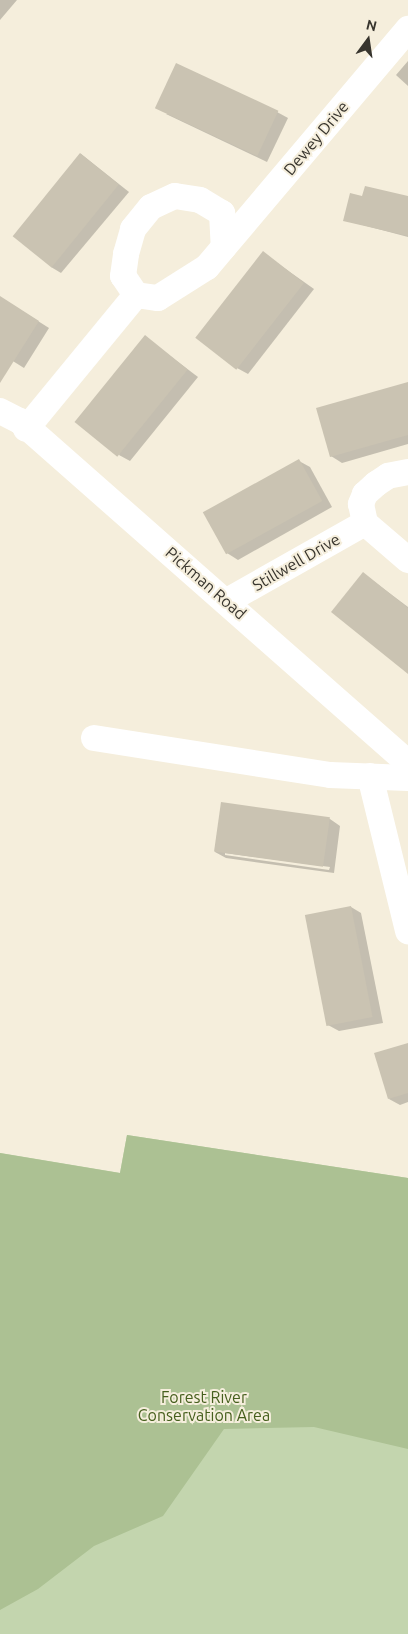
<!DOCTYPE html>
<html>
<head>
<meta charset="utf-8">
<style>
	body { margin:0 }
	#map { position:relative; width:408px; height:1634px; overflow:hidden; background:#f5eedc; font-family:Ubuntu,sans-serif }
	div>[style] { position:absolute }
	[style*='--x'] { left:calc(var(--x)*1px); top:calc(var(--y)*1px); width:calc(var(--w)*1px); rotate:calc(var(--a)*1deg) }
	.green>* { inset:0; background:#c3d5ae }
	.forest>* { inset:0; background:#acc193 }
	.shadow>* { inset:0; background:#0003 }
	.building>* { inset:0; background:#cac3b2; transform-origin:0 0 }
	.street>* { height:26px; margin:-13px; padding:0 13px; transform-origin:13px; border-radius:13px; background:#fff }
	span { translate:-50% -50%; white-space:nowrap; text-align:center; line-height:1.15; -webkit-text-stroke:4px #f5eedc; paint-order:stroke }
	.street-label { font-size:16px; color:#38352e }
	.park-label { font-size:16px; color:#465f1d }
	.north { position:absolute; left:343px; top:15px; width:50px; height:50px; -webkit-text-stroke:4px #f5eedc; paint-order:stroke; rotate:14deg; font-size:14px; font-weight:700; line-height:20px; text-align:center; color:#38352e }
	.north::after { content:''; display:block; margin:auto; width:18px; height:22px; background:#38352e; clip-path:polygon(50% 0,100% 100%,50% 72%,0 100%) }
</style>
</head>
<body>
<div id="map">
	<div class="green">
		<div style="clip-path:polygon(127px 1135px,408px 1178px,408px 1634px,0 1634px,0 1153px,120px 1173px)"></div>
	</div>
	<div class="forest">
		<div style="clip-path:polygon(127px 1135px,408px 1178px,408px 1449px,314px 1427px,224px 1429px,163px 1516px,94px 1546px,38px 1589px,0 1610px,0 1153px,120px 1173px)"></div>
	</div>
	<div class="shadow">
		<div style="clip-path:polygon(0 0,17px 0,0 20px)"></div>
		<div style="clip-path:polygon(408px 61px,408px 86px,396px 75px)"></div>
		<div style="clip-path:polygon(277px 112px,288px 118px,267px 162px,166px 114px)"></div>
		<div style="clip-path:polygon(81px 154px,129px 192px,61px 273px,51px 267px)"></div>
		<div style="clip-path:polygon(408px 197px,408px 237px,344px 220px,363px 198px)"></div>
		<div style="clip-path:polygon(263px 253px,314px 289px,248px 374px,237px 368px)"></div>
		<div style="clip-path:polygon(0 297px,49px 328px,24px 368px,0 353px)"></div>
		<div style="clip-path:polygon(145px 337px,198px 377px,130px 461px,119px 455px)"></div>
		<div style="clip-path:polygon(408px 383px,408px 444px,342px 463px,331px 456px)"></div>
		<div style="clip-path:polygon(299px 461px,310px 467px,332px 507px,238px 560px,227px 553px,205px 513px)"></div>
		<div style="clip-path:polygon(364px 574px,408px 607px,408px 673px)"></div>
		<div style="clip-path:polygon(evenodd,222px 804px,330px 819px,340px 826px,334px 873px,226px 858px,215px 852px,222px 804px,225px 853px,330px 867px,329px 870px,225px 855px,225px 853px)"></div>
		<div style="clip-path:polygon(351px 907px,361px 913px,383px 1023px,339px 1031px,328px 1025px)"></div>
		<div style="clip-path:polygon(408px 1044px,408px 1102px,400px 1105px,389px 1099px)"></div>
	</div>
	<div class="building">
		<div style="left:176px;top:63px;width:113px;height:50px;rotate:25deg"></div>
		<div style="left:80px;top:153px;width:50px;height:107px;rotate:39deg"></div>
		<div style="clip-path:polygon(365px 186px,408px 196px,408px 236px,343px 221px,350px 193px,362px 196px)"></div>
		<div style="left:263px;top:251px;width:52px;height:110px;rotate:38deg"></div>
		<div style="clip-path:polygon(0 296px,39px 321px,0 383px)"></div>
		<div style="left:145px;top:335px;width:55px;height:112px;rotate:39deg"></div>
		<div style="clip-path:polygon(408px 382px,408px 435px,330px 457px,316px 408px)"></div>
		<div style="left:299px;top:459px;width:48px;height:110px;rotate:61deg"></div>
		<div style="clip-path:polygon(363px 572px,408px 608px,408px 674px,331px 612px)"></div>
		<div style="left:221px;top:802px;width:110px;height:50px;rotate:8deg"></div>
		<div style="left:351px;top:906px;width:113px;height:47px;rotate:79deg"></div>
		<div style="clip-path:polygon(408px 1043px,408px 1093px,388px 1099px,374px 1053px)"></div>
	</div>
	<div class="street">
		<div style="--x:136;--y:295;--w:23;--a:-124"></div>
		<div style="--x:123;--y:276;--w:22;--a:-82"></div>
		<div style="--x:126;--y:254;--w:26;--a:-74"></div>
		<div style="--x:133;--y:229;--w:28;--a:-51"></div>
		<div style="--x:151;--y:207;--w:26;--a:-25"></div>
		<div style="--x:175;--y:196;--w:25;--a:9"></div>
		<div style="--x:200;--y:200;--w:26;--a:31"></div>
		<div style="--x:222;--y:213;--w:34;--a:87"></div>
		<div style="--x:0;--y:411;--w:22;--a:27"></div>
		<div style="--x:20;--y:421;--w:517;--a:41.39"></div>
		<div style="--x:26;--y:429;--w:173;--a:-50.6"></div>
		<div style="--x:136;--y:295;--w:22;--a:8"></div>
		<div style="--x:158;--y:298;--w:58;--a:-32.3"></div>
		<div style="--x:207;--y:267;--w:312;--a:-49.8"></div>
		<div style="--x:408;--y:472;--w:20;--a:169"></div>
		<div style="--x:388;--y:476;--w:14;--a:146"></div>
		<div style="--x:376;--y:484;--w:15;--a:138"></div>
		<div style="--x:365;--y:494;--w:11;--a:112"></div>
		<div style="--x:361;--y:504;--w:19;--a:78"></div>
		<div style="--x:365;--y:523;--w:57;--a:40.7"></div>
		<div style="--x:227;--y:601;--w:159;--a:-29.5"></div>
		<div style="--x:94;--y:738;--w:239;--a:8.9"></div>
		<div style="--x:330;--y:775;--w:78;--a:2.2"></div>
		<div style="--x:370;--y:776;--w:160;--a:76.2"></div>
	</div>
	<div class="street-label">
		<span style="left:316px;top:138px;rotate:-50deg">Dewey Drive</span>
		<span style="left:296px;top:562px;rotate:-30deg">Stillwell Drive</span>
		<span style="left:206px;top:583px;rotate:41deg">Pickman Road</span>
	</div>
	<div class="park-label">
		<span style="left:204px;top:1406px">Forest River<br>Conservation Area</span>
	</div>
	<div class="north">N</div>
</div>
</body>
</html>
